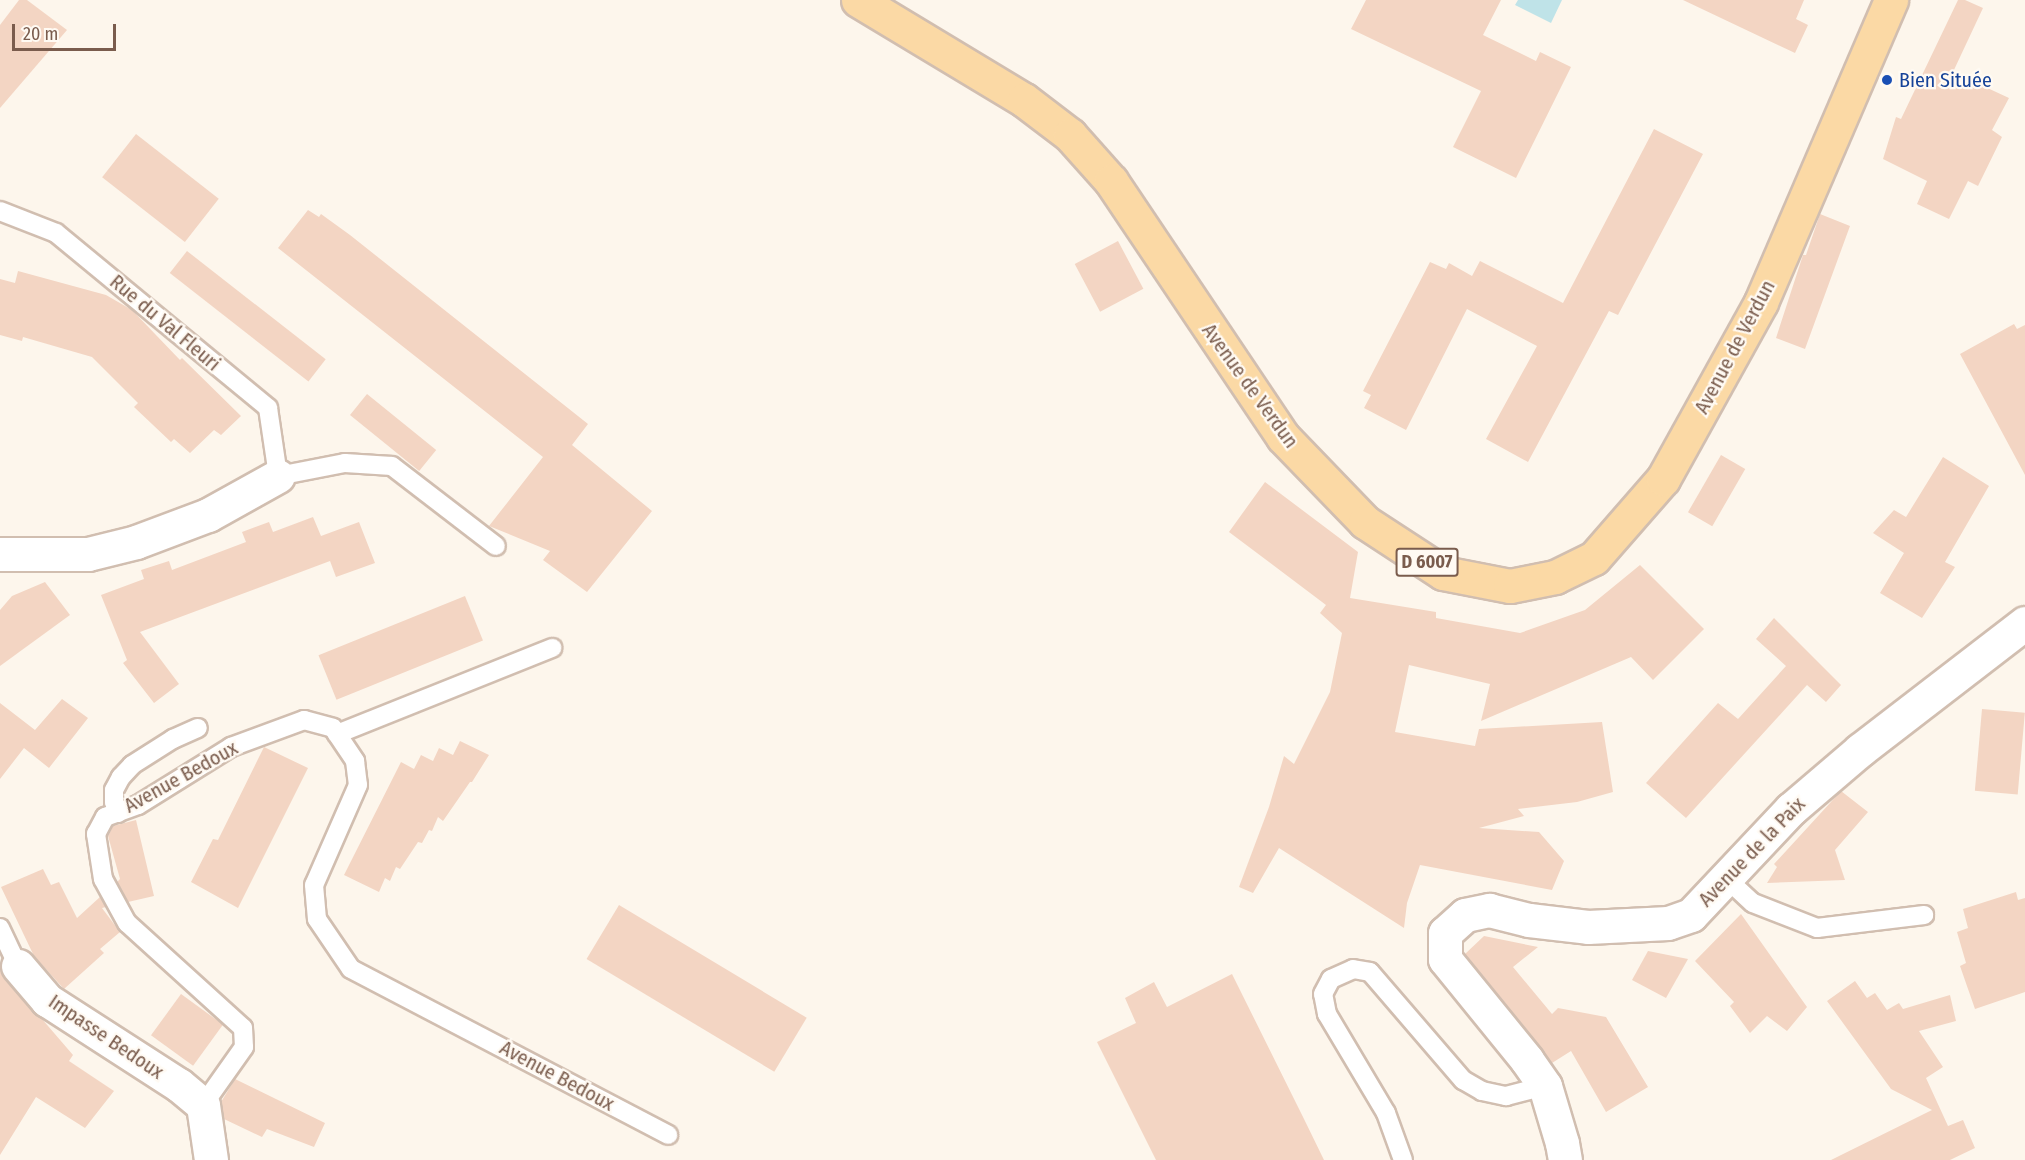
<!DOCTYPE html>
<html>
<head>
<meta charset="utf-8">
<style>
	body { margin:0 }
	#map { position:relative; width:2025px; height:1160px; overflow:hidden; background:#fdf6ec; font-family:"Fira Sans Condensed",sans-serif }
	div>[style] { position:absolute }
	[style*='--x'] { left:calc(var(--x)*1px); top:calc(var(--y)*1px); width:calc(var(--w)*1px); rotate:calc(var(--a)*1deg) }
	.water>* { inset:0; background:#bfe3e8 }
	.building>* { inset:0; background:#f3d5c3; transform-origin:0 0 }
	.roads { filter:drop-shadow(2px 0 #d1beb0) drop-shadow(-2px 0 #d1beb0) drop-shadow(0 2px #d1beb0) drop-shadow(0 -2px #d1beb0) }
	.service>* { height:18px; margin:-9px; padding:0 9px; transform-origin:9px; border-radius:9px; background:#fff }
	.minor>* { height:33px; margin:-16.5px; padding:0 16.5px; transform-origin:16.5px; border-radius:16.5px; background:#fff }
	.primary>* { height:33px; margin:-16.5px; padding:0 16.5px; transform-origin:16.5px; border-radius:16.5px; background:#fbd9a5 }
	.dots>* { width:16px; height:16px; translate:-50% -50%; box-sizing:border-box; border:3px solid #fffaf3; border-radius:50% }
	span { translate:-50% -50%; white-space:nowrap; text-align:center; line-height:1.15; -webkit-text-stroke:4.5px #fffaf3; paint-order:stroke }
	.shield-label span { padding:2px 4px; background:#fffaf3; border:2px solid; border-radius:4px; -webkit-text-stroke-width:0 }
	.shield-label { font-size:18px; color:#7a5c4d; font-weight:700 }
	.transit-label { font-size:20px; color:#164399 }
	.left { translate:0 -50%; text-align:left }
	.street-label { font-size:20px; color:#7a5c4d }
	.scale { position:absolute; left:12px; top:24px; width:104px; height:27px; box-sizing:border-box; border:3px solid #7a5c4d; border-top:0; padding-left:8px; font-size:18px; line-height:21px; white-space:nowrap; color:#7a5c4d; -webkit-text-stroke:4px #fffaf3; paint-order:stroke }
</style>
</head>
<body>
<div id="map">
	<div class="water">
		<div style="clip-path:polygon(1518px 0,1562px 0,1551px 23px,1515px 5px)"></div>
	</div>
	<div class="building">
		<div style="clip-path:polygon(19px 0,27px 0,67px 30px,0 108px,0 25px)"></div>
		<div style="clip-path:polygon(1366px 0,1501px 0,1483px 35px,1536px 61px,1540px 52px,1571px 67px,1516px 178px,1453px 147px,1481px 91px,1351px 29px)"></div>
		<div style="clip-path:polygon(1683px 0,1804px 0,1796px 19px,1808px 25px,1795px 53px)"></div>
		<div style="clip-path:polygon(1958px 0,1965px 0,1983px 8px,1953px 72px,2009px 98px,1992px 130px,2002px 137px,1978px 186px,1968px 181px,1949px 219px,1917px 204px,1927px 181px,1883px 159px,1896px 117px,1901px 119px)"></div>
		<div style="clip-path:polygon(1654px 129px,1703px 154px,1618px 315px,1609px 311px,1528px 462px,1486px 439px,1537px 346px,1467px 309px,1406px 430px,1364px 408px,1371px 395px,1363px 391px,1430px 262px,1446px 269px,1449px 263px,1472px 276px,1480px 261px,1563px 303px)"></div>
		<div style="left:136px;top:134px;width:105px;height:55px;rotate:38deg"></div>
		<div style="clip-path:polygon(308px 210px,319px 217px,321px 214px,350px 235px,588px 424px,572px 445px,652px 511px,587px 592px,543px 560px,550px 551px,489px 526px,543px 457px,278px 248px)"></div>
		<div style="clip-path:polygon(1820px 214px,1850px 226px,1805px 349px,1776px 338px,1803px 255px,1806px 255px)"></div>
		<div style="left:1118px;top:241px;width:54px;height:49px;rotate:62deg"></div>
		<div style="left:187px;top:251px;width:176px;height:28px;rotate:38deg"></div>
		<div style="clip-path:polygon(18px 271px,106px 295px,132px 310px,180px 360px,182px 358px,241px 416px,221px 435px,214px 430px,190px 453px,174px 439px,171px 442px,134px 407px,138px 403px,92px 357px,23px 337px,22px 341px,0 335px,0 279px,15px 283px)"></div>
		<div style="clip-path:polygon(2014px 324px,2017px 329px,2025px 325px,2025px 475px,1960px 354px)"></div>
		<div style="left:367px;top:394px;width:89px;height:27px;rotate:39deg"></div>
		<div style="left:1721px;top:455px;width:28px;height:66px;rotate:30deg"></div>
		<div style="clip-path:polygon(1943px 457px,1989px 486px,1945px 562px,1955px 567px,1922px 618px,1880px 593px,1904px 553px,1873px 533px,1894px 510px,1906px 517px)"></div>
		<div style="clip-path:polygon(1265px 482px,1358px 552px,1350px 598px,1436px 612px,1436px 618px,1520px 633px,1585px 610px,1640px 565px,1704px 629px,1653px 680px,1631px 657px,1481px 721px,1490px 684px,1409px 665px,1395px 732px,1475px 746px,1479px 729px,1602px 722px,1613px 792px,1577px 802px,1518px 809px,1524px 816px,1479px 828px,1539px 832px,1564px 861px,1552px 890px,1420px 865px,1407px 903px,1404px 928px,1279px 848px,1253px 893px,1239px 887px,1269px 807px,1284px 756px,1294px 764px,1330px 692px,1342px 633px,1320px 613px,1326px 605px,1229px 532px)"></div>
		<div style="clip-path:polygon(313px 517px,321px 536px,359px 522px,375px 563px,336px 577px,330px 561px,140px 632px,179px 684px,154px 703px,123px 663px,127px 660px,101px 595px,144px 579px,141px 570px,169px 561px,172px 570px,246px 542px,242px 532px,269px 522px,273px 532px)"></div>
		<div style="clip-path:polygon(45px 582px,70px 615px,0 666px,0 610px,12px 596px)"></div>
		<div style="left:465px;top:596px;width:48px;height:158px;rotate:68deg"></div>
		<div style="clip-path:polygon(1774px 618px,1841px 685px,1826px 702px,1807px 685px,1686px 818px,1646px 783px,1718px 703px,1738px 719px,1786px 666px,1756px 639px)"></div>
		<div style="clip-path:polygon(62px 699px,88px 718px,49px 768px,24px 748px,0 779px,0 703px,35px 730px)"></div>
		<div style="left:1982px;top:709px;width:43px;height:82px;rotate:5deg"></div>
		<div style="clip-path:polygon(460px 741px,489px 755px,472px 782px,470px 782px,443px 821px,438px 817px,432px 831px,429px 830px,422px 843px,418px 842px,400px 869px,396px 867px,390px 881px,385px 878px,379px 892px,344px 875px,401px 762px,414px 769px,421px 755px,433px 761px,439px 748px,453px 755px)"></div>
		<div style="clip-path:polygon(264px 747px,308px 768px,238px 908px,191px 882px,213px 839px,218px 840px)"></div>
		<div style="clip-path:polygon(1841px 791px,1868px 812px,1835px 850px,1845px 880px,1767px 883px,1777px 867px,1774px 864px)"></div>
		<div style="clip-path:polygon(136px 820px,154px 896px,128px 902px,117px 882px,120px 879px,108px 836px,113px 826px)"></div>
		<div style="clip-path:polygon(43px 869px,51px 885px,59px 882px,77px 918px,100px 897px,106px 907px,102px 908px,120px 932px,100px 949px,104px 953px,64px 989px,34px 956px,1px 887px)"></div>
		<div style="clip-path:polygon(2016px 892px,2018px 900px,2025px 898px,2025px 992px,1975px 1009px,1960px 966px,1966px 963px,1957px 932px,1968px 928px,1963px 909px)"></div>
		<div style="left:619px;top:905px;width:219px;height:63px;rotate:31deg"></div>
		<div style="clip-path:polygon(1741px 914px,1807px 1007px,1787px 1031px,1767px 1016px,1750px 1033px,1730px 1006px,1734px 1002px,1695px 961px)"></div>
		<div style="clip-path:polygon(1484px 936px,1538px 947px,1513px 967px,1552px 1014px,1558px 1008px,1606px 1017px,1648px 1087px,1606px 1112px,1571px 1051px,1552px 1063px,1465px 954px)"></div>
		<div style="clip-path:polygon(1648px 951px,1688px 959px,1666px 998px,1632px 980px)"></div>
		<div style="clip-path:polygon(0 970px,33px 1012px,42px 1019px,73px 1055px,69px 1061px,114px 1091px,85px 1128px,36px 1097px,0 1155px)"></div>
		<div style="clip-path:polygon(1232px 974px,1304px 1119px,1324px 1160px,1156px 1160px,1097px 1042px,1136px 1023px,1125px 998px,1154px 982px,1167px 1007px)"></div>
		<div style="clip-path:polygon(1855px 981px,1867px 998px,1875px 993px,1887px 1010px,1899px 1003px,1903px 1009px,1950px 995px,1956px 1021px,1919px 1031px,1943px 1067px,1926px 1078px,1948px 1126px,1963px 1120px,1975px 1148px,1950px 1160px,1831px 1160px,1932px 1110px,1891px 1089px,1827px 1001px)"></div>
		<div style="left:181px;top:994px;width:52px;height:51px;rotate:36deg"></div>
		<div style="clip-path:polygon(235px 1079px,325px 1123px,314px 1147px,267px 1129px,262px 1137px,224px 1119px,221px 1102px)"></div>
	</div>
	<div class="roads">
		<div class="service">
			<div style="--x:0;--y:211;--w:60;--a:21.4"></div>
			<div style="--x:56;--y:233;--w:275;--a:39.5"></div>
			<div style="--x:268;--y:408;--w:69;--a:81.6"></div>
			<div style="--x:278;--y:476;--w:68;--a:-11"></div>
			<div style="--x:345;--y:463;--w:47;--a:3.7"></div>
			<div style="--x:392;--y:466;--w:131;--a:37.6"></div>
			<div style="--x:337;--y:734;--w:232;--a:-21.8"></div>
			<div style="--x:118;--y:813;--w:12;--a:-110"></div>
			<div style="--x:114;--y:802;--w:12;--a:-90"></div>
			<div style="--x:114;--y:790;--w:15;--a:-62"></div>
			<div style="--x:121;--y:777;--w:16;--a:-47"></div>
			<div style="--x:132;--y:765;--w:49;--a:-32.4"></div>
			<div style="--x:173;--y:739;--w:27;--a:-24"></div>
			<div style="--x:1727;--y:879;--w:35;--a:43"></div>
			<div style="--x:1753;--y:903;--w:69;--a:21.3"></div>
			<div style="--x:1817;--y:928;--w:108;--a:-6.9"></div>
			<div style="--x:0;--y:928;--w:42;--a:64.7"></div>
			<div style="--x:203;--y:1105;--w:71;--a:-54.7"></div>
			<div style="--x:244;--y:1047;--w:19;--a:-93"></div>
			<div style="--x:243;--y:1028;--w:156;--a:-137.8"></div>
			<div style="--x:127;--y:923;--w:50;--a:-118.6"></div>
			<div style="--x:103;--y:879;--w:46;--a:-98.8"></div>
			<div style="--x:96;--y:834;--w:19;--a:-62"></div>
			<div style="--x:105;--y:817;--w:35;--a:-20"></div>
			<div style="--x:138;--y:805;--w:110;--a:-31.9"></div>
			<div style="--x:231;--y:747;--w:78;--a:-20.3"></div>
			<div style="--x:304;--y:720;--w:30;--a:15"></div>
			<div style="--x:333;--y:728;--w:40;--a:56"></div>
			<div style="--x:355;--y:761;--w:24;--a:83"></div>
			<div style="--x:358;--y:785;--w:109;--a:113.7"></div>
			<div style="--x:314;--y:885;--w:34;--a:85"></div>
			<div style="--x:317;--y:919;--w:60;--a:55.8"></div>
			<div style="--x:351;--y:969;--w:358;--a:27.6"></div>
			<div style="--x:1403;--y:1160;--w:50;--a:-109.9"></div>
			<div style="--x:1386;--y:1113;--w:115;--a:-120.8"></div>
			<div style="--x:1327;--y:1014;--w:20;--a:-101"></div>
			<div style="--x:1323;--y:994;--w:17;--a:-62"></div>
			<div style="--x:1331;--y:979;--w:24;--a:-24"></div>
			<div style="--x:1353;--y:969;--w:17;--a:10"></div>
			<div style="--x:1370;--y:972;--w:143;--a:49.3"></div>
			<div style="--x:1463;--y:1080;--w:22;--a:30"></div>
			<div style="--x:1482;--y:1091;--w:25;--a:12"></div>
			<div style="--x:1506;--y:1096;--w:40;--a:-14.4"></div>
		</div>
		<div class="minor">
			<div style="--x:0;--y:554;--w:88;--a:0"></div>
			<div style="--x:88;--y:554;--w:49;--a:-14"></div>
			<div style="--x:136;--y:542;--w:77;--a:-20.6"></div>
			<div style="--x:208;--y:515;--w:80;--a:-29.1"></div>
			<div style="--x:18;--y:966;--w:45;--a:49.5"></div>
			<div style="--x:47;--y:1000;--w:157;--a:32.8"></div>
			<div style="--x:179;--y:1085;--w:31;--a:40"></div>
			<div style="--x:203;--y:1105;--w:56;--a:81.7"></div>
			<div style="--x:1565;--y:1160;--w:17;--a:-100"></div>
			<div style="--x:1562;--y:1143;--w:59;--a:-106.6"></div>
			<div style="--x:1545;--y:1086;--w:32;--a:-125"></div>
			<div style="--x:1527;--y:1060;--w:130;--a:-129.1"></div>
			<div style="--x:1445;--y:959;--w:26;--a:-90"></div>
			<div style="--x:1445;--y:933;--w:27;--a:-42"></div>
			<div style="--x:1465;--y:915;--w:25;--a:-12"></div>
			<div style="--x:1489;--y:910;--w:41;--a:14"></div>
			<div style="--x:1529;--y:920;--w:59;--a:6.8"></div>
			<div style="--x:1588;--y:927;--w:80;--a:-2.9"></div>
			<div style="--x:1668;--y:923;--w:24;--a:-19"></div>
			<div style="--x:1691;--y:915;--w:146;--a:-46.7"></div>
			<div style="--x:1791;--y:809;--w:91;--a:-40.5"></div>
			<div style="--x:1860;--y:750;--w:208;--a:-37.6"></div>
		</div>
		<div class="primary">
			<div style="--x:858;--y:0;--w:194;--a:31.1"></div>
			<div style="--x:1024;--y:100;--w:58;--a:37.3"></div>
			<div style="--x:1070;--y:135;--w:62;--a:48.3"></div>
			<div style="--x:1111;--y:181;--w:308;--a:56.1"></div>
			<div style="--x:1283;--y:437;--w:118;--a:46"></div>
			<div style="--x:1365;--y:522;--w:93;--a:33.2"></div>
			<div style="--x:1443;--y:573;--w:68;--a:11"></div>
			<div style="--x:1510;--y:586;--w:46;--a:-11.3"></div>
			<div style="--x:1555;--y:577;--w:43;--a:-26"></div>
			<div style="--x:1594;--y:558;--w:105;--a:-48.9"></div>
			<div style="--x:1663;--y:479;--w:202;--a:-61"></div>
			<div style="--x:1761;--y:302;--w:329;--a:-66.7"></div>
		</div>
	</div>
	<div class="dots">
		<div style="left:1887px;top:80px;background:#1a4fb4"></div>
	</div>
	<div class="shield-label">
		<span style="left:1427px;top:562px">D 6007</span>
	</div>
	<div class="transit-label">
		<span class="left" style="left:1899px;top:80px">Bien Située</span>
	</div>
	<div class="street-label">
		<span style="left:165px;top:323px;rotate:40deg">Rue du Val Fleuri</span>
		<span style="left:1735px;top:347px;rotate:-62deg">Avenue de Verdun</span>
		<span style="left:1250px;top:386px;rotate:54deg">Avenue de Verdun</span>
		<span style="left:181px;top:777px;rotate:-29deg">Avenue Bedoux</span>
		<span style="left:1752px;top:852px;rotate:-46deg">Avenue de la Paix</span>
		<span style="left:106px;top:1037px;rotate:34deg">Impasse Bedoux</span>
		<span style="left:557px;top:1076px;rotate:28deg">Avenue Bedoux</span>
	</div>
	<div class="scale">20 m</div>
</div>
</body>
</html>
